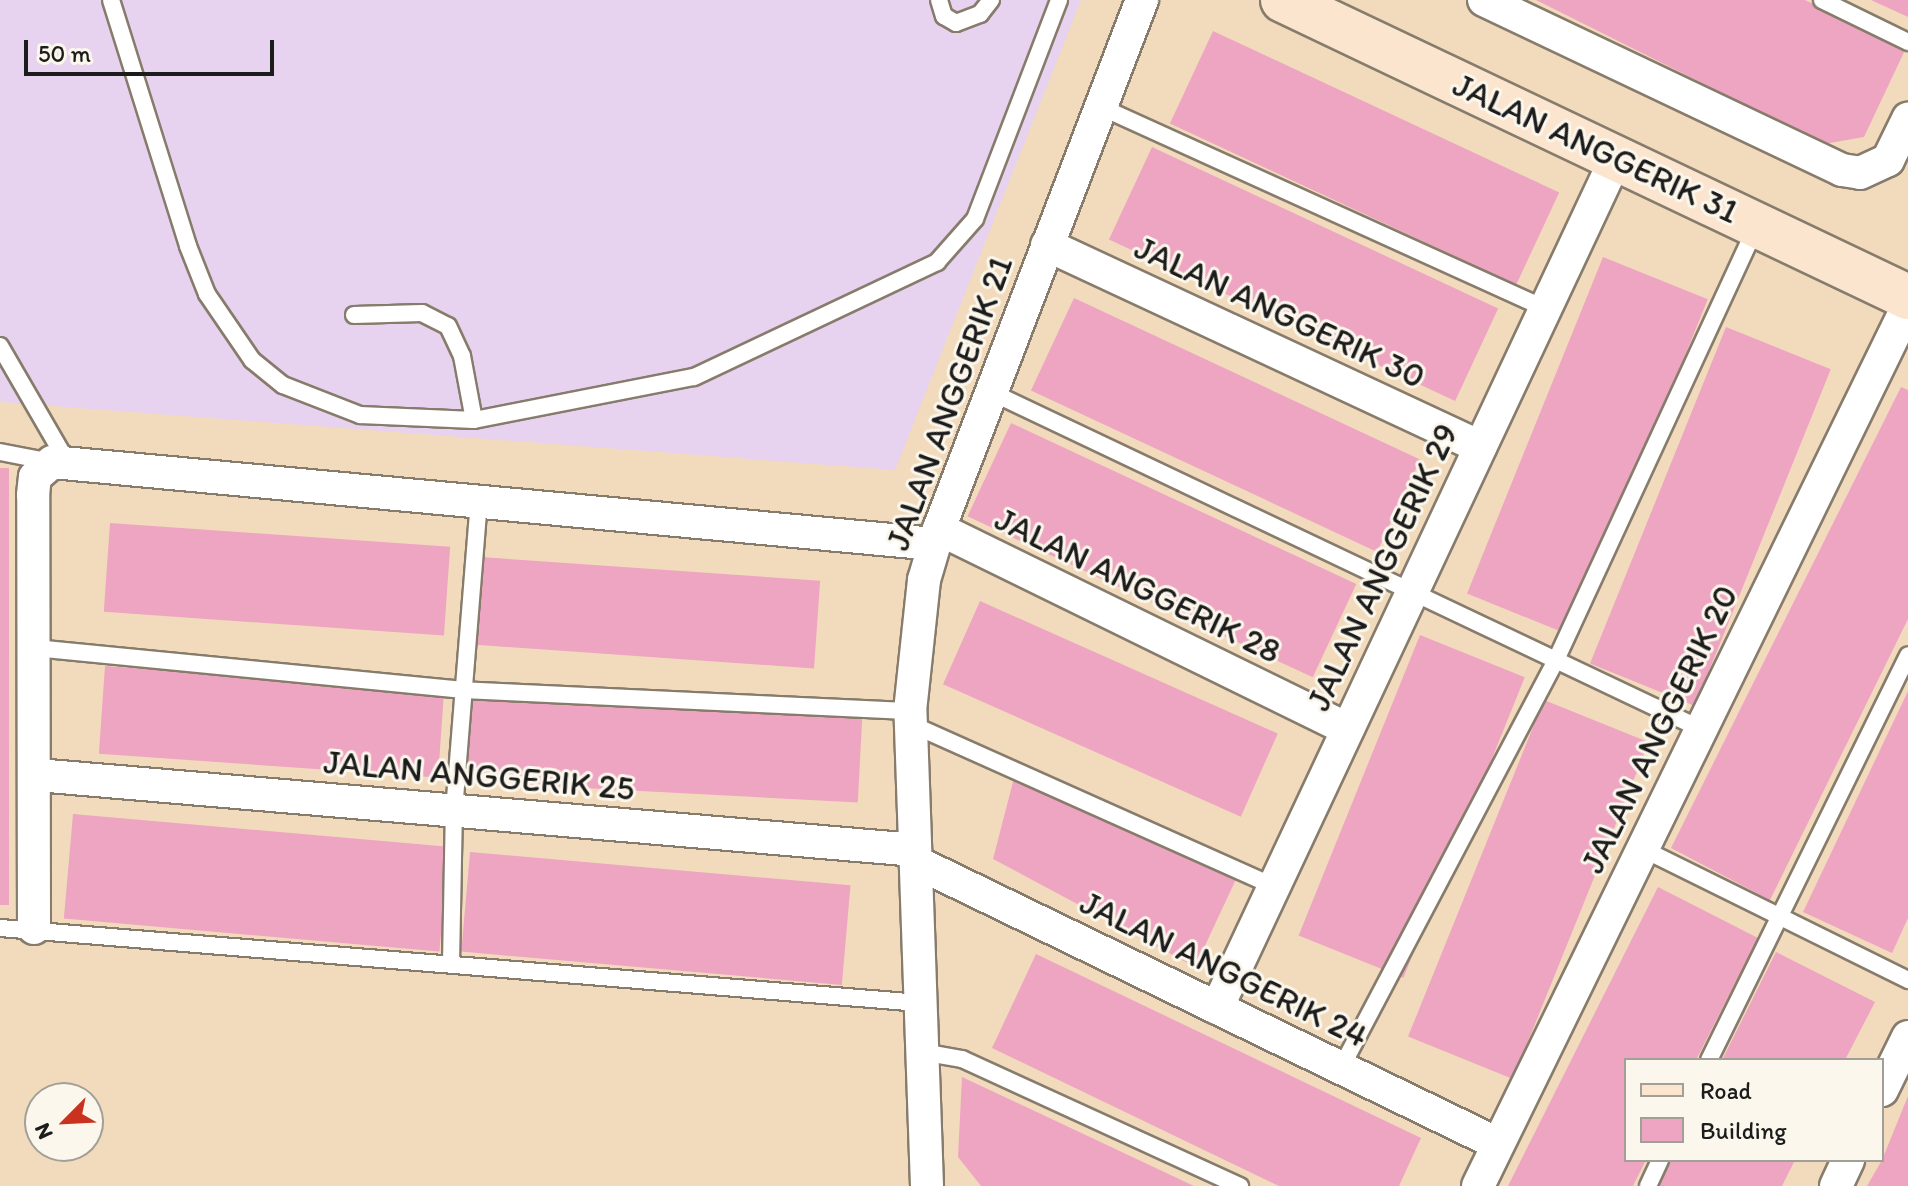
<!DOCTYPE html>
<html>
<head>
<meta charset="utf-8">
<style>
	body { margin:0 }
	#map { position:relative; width:1908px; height:1186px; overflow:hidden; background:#f2dbbc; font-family:Itim,sans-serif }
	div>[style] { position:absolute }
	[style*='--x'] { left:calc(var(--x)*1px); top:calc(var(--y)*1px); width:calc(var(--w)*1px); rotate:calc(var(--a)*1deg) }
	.built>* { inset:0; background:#e7d2ef }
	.building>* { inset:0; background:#eea5c2; transform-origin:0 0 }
	.roads { filter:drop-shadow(2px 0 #877c6c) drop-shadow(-2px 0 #877c6c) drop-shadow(0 2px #877c6c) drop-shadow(0 -2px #877c6c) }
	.lane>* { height:16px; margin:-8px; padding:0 8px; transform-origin:8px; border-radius:8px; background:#fff }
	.street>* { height:32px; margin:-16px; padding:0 16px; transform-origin:16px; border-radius:16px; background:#fff }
	.secondary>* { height:44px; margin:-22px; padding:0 22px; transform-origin:22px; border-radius:22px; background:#fbe5cf }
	span { translate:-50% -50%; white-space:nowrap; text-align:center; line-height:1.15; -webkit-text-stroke:6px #fbf7ec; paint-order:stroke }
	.street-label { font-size:34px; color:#1c1c1c }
	.legend { position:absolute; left:1624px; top:1058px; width:260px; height:104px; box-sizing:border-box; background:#fbf7ec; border:2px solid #a29f99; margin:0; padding:10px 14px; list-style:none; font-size:24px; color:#1c1c1c }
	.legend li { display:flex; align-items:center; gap:16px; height:40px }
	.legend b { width:40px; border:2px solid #a29f99 }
	.north { position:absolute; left:24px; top:1082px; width:80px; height:80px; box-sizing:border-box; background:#fbf7ec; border:2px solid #a29f99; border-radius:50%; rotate:246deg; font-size:22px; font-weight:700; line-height:32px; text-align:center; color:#1c1c1c }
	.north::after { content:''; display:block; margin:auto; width:28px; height:36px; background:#c8321e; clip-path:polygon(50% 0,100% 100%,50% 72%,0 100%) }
	.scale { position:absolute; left:24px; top:40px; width:250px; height:36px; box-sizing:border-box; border:4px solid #1c1c1c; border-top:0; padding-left:10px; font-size:24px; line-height:28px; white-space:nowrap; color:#1c1c1c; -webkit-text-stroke:6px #fbf7ec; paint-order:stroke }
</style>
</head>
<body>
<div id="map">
	<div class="built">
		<div style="clip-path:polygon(0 0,1081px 0,895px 470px,0 402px)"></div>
	</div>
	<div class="building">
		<div style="clip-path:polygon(1536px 0,1805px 0,1906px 48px,1864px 137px,1824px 144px)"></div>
		<div style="clip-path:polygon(1871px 0,1908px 0,1908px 17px)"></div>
		<div style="left:1213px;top:31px;width:382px;height:102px;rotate:25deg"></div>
		<div style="left:1152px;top:147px;width:382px;height:102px;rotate:25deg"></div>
		<div style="left:1603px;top:257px;width:113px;height:363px;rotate:22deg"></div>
		<div style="left:1074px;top:298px;width:382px;height:102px;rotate:25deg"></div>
		<div style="left:1726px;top:327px;width:113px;height:363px;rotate:22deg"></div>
		<div style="clip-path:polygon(1901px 387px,1908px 390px,1908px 619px,1770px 900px,1671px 848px)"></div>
		<div style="left:1011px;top:423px;width:381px;height:103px;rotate:25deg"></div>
		<div style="left:0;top:468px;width:9px;height:437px"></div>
		<div style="left:110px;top:523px;width:341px;height:89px;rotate:4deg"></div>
		<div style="left:481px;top:557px;width:340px;height:88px;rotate:4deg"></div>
		<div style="left:980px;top:601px;width:326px;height:91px;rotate:24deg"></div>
		<div style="left:1420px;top:635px;width:113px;height:324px;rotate:22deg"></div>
		<div style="left:105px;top:666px;width:340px;height:88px;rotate:4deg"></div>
		<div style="clip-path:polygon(1908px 691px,1908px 918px,1892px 953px,1803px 912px)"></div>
		<div style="left:470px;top:693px;width:393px;height:89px;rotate:3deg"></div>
		<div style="left:1544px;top:700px;width:113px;height:363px;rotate:22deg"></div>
		<div style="clip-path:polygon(1014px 778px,1238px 875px,1195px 967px,993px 859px)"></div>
		<div style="left:73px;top:814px;width:377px;height:105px;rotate:5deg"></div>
		<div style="left:470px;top:852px;width:382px;height:100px;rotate:5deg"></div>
		<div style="clip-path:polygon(1658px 887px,1758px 938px,1696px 1060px,1626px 1060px,1626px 1160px,1646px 1160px,1633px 1186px,1508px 1186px)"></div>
		<div style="clip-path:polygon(1776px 952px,1875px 1002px,1845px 1060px,1722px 1060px)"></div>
		<div style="clip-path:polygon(1036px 954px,1421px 1138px,1399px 1186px,1279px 1186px,992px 1048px)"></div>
		<div style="clip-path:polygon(962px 1077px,1194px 1186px,981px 1186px,958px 1157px)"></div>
		<div style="clip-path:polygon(1908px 1096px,1908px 1186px,1867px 1186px,1882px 1160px)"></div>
		<div style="clip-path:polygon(1672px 1160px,1795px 1160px,1782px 1186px,1658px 1186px)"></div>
	</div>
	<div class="roads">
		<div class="lane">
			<div style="--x:111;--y:0;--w:258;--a:72.6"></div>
			<div style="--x:188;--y:246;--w:52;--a:68.4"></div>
			<div style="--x:207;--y:294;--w:80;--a:55.7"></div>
			<div style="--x:252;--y:360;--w:40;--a:39"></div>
			<div style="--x:283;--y:385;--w:83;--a:21.3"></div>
			<div style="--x:360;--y:415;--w:114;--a:2.5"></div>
			<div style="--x:474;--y:420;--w:224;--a:-11.1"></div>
			<div style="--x:694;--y:377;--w:269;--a:-25.3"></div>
			<div style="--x:937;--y:262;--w:57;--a:-48.5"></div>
			<div style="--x:975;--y:219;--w:235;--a:-69"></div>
			<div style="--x:939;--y:0;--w:17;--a:73"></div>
			<div style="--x:944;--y:16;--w:14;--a:30"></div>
			<div style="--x:956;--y:23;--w:26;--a:-21"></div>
			<div style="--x:980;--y:14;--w:18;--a:-52"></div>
			<div style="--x:1822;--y:0;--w:96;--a:26"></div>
			<div style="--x:1101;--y:107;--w:487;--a:24.4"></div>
			<div style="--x:354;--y:315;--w:68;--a:-1.7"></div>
			<div style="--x:422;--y:313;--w:29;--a:27"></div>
			<div style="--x:448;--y:326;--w:33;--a:65"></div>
			<div style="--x:462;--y:356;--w:65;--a:79.4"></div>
			<div style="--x:0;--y:346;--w:132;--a:59.9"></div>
			<div style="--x:991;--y:392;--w:786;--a:25.39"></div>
			<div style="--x:0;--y:452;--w:53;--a:10.9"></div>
			<div style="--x:35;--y:648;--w:428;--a:5.6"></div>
			<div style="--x:461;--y:690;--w:449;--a:2.7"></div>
			<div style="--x:911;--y:724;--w:398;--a:24.1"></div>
			<div style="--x:1643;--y:849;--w:296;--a:26.3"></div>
			<div style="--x:0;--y:928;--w:924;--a:4.66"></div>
			<div style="--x:451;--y:963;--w:152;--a:-88.9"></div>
			<div style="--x:454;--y:811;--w:312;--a:-85.4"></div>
			<div style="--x:922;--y:1052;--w:41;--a:9.9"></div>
			<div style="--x:962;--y:1059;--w:306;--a:24.6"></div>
			<div style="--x:1709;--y:1060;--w:451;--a:-63.8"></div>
			<div style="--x:1341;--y:1068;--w:461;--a:-62.2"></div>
			<div style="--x:1556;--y:660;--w:477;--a:-65.2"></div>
			<div style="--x:1648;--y:1186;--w:29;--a:-65"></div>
		</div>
		<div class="street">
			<div style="--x:1484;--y:0;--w:396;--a:25.4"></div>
			<div style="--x:1842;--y:170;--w:18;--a:9"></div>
			<div style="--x:1860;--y:173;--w:31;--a:-25"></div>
			<div style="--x:1888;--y:160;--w:46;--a:-64"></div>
			<div style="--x:1047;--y:245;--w:478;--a:25"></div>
			<div style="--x:939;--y:529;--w:455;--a:26.1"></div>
			<div style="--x:37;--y:775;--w:881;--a:4.88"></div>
			<div style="--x:916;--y:862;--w:647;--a:25.85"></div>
			<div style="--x:34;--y:928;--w:433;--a:-90.1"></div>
			<div style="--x:33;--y:495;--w:18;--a:-84"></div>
			<div style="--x:35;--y:477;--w:23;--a:-41"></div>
			<div style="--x:52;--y:462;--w:886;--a:5.31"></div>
			<div style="--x:1217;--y:1008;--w:939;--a:-64.85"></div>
			<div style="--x:1882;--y:1090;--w:59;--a:-63.9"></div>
			<div style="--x:927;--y:1186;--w:475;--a:-92"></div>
			<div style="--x:910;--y:711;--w:132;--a:-83.9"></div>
			<div style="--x:924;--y:580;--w:53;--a:-73.6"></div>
			<div style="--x:939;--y:529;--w:567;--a:-69.01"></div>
			<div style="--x:1478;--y:1186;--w:979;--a:-63.96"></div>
			<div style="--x:1836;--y:1186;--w:29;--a:-65"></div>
		</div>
		<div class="secondary">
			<div style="--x:1283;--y:0;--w:692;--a:25.42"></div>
		</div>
	</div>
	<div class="street-label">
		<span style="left:1596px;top:148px;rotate:25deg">JALAN ANGGERIK 31</span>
		<span style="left:1280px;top:312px;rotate:25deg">JALAN ANGGERIK 30</span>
		<span style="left:949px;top:403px;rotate:-70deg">JALAN ANGGERIK 21</span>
		<span style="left:1382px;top:567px;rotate:-65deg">JALAN ANGGERIK 29</span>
		<span style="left:1138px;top:585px;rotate:26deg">JALAN ANGGERIK 28</span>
		<span style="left:1659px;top:729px;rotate:-64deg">JALAN ANGGERIK 20</span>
		<span style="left:479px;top:775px;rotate:5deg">JALAN ANGGERIK 25</span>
		<span style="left:1224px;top:969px;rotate:26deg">JALAN ANGGERIK 24</span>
	</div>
	<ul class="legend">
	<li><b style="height:10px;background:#fbe5cf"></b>Road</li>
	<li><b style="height:22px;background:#eea5c2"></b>Building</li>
	</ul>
	<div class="north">N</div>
	<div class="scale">50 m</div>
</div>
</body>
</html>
